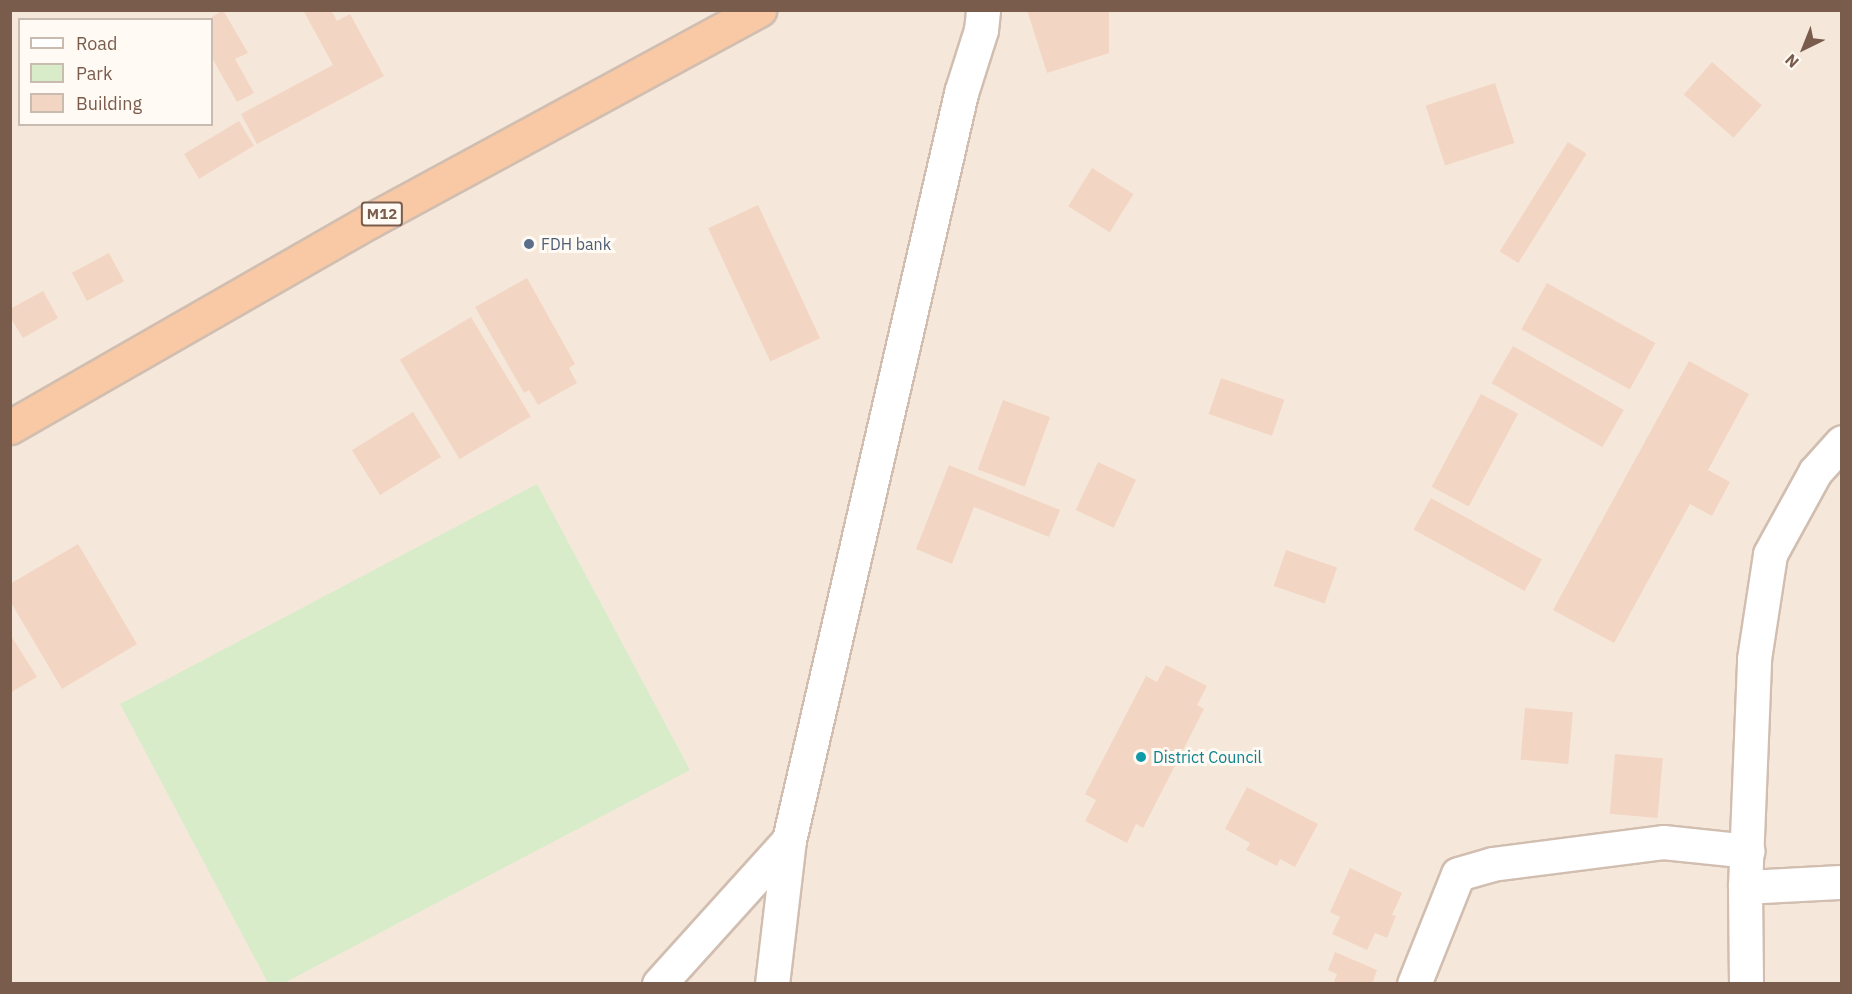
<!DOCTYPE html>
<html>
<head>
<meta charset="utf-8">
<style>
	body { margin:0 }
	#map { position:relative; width:1852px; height:994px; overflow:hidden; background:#fdf6ec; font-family:"IBM Plex Sans",sans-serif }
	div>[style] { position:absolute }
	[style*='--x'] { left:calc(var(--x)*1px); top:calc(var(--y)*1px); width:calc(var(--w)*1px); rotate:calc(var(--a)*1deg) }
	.residential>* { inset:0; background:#f5e8da }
	.green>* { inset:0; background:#d8ecc9 }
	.building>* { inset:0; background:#f3d5c3; transform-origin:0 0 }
	.roads { filter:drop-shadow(2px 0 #d1beb0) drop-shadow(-2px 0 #d1beb0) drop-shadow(0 2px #d1beb0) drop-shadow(0 -2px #d1beb0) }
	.minor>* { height:33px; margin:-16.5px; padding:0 16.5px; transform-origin:16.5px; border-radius:16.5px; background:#fff }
	.trunk>* { height:33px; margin:-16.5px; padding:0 16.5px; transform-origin:16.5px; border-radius:16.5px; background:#f9c8a4 }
	.dots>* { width:16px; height:16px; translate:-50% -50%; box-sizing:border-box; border:3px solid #fffaf3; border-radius:50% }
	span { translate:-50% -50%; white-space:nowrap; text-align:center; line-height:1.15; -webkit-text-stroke:6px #fffaf3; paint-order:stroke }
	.shield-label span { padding:2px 4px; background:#fffaf3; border:2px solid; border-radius:4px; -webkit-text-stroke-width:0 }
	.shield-label { font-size:15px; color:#7a5c4d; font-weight:700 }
	.service-label { font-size:16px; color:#4e5e75 }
	.left { translate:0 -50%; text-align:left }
	.culture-label { font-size:16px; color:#0d838f }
	.frame { position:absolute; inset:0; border:12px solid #7a5c4d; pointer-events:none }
	.legend { position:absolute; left:18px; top:18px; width:195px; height:108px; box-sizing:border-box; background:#fffaf3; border:2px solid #cabbb1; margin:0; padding:8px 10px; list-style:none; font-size:18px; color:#7a5c4d }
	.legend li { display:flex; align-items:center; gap:12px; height:30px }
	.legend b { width:30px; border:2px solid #cabbb1 }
	.north { position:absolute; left:1774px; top:18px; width:60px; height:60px; -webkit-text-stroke:4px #fffaf3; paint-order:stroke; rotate:223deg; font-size:16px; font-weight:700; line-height:24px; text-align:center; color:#7a5c4d }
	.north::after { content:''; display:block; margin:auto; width:21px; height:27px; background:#7a5c4d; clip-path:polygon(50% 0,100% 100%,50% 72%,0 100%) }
</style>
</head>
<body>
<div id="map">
	<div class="residential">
		<div style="clip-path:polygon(evenodd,11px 11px,1841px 11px,1841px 983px,11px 983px,11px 11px,20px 20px,212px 20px,212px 124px,20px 124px,20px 20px)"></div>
	</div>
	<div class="green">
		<div style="clip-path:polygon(537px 484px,690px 770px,284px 983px,268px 983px,120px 704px)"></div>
	</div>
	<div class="building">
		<div style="clip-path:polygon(223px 10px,248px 53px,235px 59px,254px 93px,237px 102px,212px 58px,212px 20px,207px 20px)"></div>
		<div style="clip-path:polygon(303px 10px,331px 10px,337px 21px,350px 14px,384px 76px,257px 144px,241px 114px,333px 65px)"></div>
		<div style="clip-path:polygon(1027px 10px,1109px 10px,1109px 53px,1047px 73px)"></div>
		<div style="left:1712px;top:62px;width:66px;height:43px;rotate:41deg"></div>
		<div style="left:1495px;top:83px;width:63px;height:73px;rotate:72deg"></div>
		<div style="left:239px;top:121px;width:29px;height:64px;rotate:59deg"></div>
		<div style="left:1568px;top:142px;width:22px;height:129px;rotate:32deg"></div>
		<div style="left:1092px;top:168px;width:49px;height:45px;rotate:32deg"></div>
		<div style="left:758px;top:205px;width:147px;height:55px;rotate:65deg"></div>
		<div style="left:109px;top:253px;width:32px;height:42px;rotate:62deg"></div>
		<div style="clip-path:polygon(527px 278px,575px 364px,569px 368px,577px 383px,538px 405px,529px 390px,524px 393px,475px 307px)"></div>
		<div style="left:1547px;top:283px;width:124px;height:53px;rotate:29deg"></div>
		<div style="clip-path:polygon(43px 291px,58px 318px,23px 338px,10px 317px,10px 309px)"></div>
		<div style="left:471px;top:317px;width:116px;height:83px;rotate:59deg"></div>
		<div style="left:1513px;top:346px;width:128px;height:43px;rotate:30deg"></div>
		<div style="clip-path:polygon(1689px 361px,1749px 394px,1708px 470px,1730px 482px,1712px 516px,1690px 504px,1614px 643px,1553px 610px)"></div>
		<div style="left:1221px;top:378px;width:67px;height:38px;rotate:19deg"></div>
		<div style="left:1481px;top:394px;width:42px;height:105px;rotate:28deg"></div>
		<div style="left:1003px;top:400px;width:50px;height:74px;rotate:20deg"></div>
		<div style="left:413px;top:412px;width:53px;height:72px;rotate:58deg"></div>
		<div style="left:1098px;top:462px;width:42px;height:53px;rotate:25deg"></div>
		<div style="clip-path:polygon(949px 465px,1060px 510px,1049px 537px,974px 507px,952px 564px,916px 549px)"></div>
		<div style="left:1431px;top:498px;width:127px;height:36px;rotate:29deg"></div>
		<div style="clip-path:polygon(78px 544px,137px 644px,62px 689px,10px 601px,10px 584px)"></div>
		<div style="left:1286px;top:550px;width:54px;height:38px;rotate:19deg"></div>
		<div style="clip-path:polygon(10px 634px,37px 677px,10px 693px)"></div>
		<div style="clip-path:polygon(1166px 665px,1207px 686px,1197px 705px,1204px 709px,1143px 828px,1136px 824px,1127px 843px,1085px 821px,1096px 800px,1085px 794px,1146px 676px,1157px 682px)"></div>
		<div style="left:1525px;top:708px;width:48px;height:52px;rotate:5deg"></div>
		<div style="left:1615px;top:754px;width:48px;height:60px;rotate:5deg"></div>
		<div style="clip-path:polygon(1247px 787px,1318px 824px,1295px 867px,1280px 859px,1277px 866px,1246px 850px,1250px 843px,1225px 829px)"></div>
		<div style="clip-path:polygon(1350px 868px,1402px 893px,1392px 915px,1396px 916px,1387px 938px,1375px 933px,1367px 950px,1332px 934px,1340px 917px,1330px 912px)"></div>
		<div style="clip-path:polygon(1335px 952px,1377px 970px,1372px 984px,1333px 984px,1337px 974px,1328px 970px)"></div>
	</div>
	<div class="roads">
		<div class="minor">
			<div style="--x:1745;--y:887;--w:97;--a:-3"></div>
			<div style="--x:659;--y:984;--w:194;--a:-47.9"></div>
			<div style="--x:772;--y:984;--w:145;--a:-83.3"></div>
			<div style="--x:789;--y:840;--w:767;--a:-77.03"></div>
			<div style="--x:961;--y:93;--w:66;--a:-72.4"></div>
			<div style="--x:981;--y:30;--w:20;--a:-84"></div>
			<div style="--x:1414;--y:984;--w:118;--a:-68.2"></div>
			<div style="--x:1458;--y:874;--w:35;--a:-16"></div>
			<div style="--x:1492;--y:864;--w:172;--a:-7.3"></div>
			<div style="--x:1663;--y:842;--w:85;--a:6"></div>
			<div style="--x:1746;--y:984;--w:97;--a:-90.6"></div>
			<div style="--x:1745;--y:887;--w:228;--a:-87.7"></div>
			<div style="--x:1754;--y:659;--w:106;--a:-81.3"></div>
			<div style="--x:1770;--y:554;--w:94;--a:-61.2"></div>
			<div style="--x:1815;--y:472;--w:40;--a:-48"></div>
		</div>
		<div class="trunk">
			<div style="--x:10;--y:427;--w:415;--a:-29.8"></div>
			<div style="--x:370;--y:221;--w:443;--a:-28.5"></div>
		</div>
	</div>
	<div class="dots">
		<div style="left:529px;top:244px;background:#5c6f8a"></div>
		<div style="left:1141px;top:757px;background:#0f9aa8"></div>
	</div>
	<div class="shield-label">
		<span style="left:382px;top:214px">M12</span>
	</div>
	<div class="service-label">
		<span class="left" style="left:541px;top:244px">FDH bank</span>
	</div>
	<div class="culture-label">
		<span class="left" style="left:1153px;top:757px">District Council</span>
	</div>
	<div class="frame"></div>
	<ul class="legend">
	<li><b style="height:8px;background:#fff"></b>Road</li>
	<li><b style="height:16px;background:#d8ecc9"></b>Park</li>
	<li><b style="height:16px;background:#f3d5c3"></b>Building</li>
	</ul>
	<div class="north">N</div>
</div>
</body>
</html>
